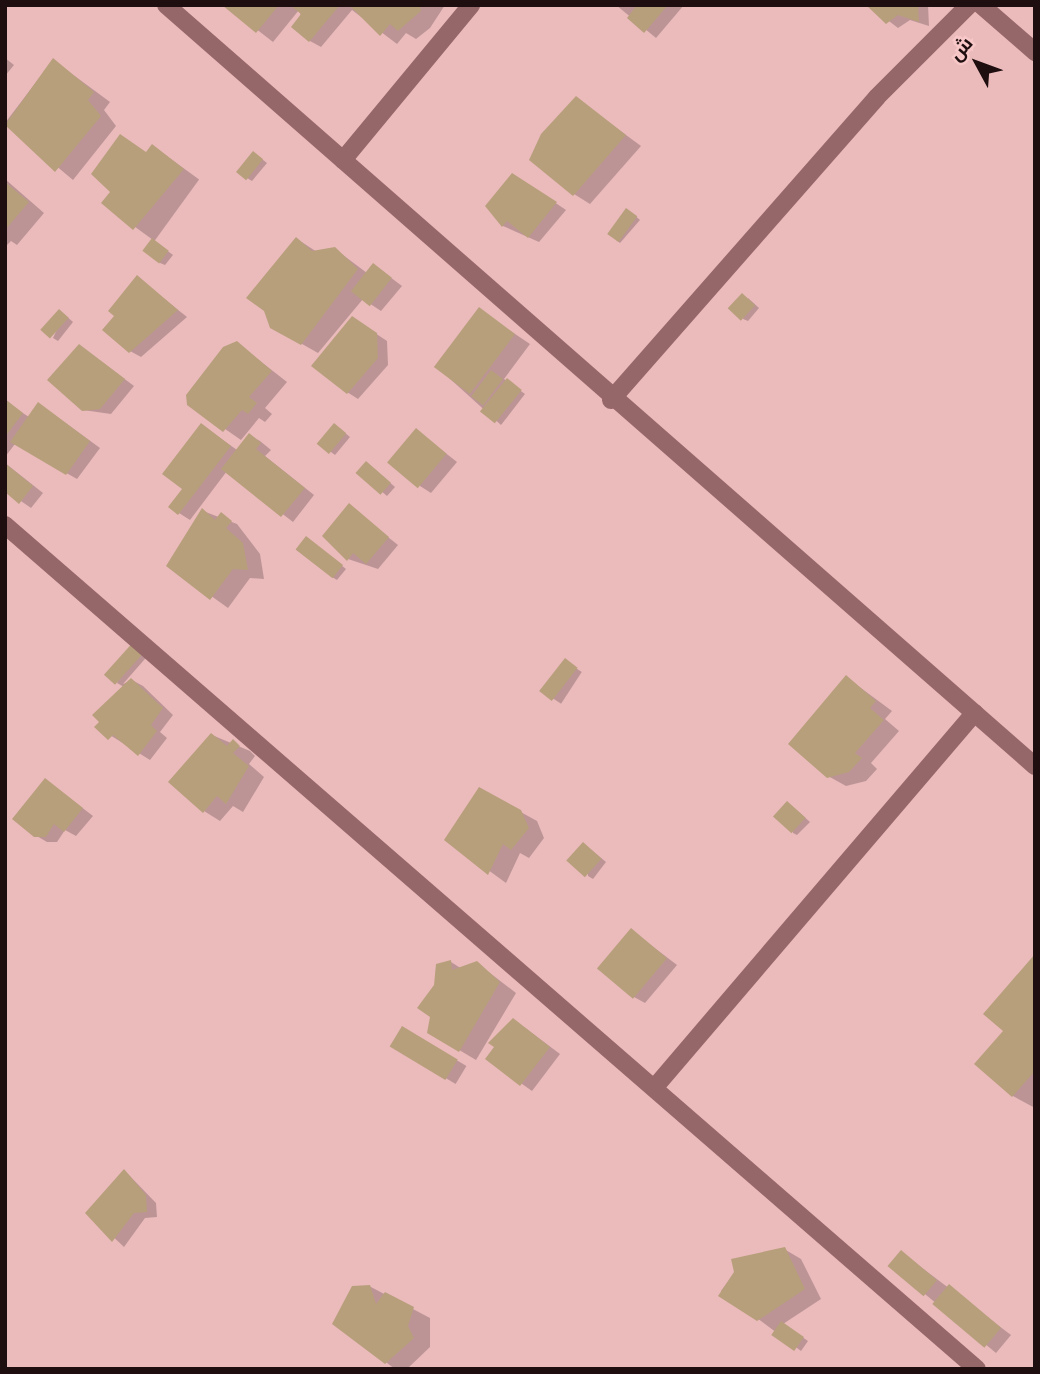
<!DOCTYPE html>
<html>
<head>
<meta charset="utf-8">
<style>
	body { margin:0 }
	#map { position:relative; width:1040px; height:1374px; overflow:hidden; background:#ebbabb; font-family:Roboto,Cairo,sans-serif }
	div>[style] { position:absolute }
	[style*='--x'] { left:calc(var(--x)*1px); top:calc(var(--y)*1px); width:calc(var(--w)*1px); rotate:calc(var(--a)*1deg) }
	.shadow>* { inset:0; background:#0003; transform-origin:0 0 }
	.building>* { inset:0; background:#b79f7c; transform-origin:0 0 }
	.minor>* { height:18px; margin:-9px; padding:0 9px; transform-origin:9px; border-radius:9px; background:#966769 }
	span { translate:-50% -50%; white-space:nowrap; text-align:center; line-height:1.15; -webkit-text-stroke:5px #f8c7c8; paint-order:stroke }
	.frame { position:absolute; inset:0; border:7px solid #1f0e0f; pointer-events:none }
	.north { position:absolute; left:942px; top:28px; width:70px; height:70px; -webkit-text-stroke:5px #f8c7c8; paint-order:stroke; rotate:311deg; font-size:19px; font-weight:700; line-height:28px; text-align:center; color:#1f0e0f }
	.north::after { content:''; display:block; margin:auto; width:24px; height:32px; background:#1f0e0f; clip-path:polygon(50% 0,100% 100%,50% 72%,0 100%) }
</style>
</head>
<body>
<div id="map">
	<div class="shadow">
		<div style="clip-path:polygon(225px 5px,445px 5px,430px 28px,416px 39px,406px 33px,397px 44px,352px 10px,321px 47px,310px 41px,299px 10px,273px 42px)"></div>
		<div style="clip-path:polygon(616px 5px,684px 5px,656px 38px)"></div>
		<div style="clip-path:polygon(868px 5px,928px 5px,929px 26px,910px 20px,898px 28px)"></div>
		<div style="clip-path:polygon(5px 58px,14px 65px,5px 76px)"></div>
		<div style="clip-path:polygon(53px 60px,110px 102px,104px 110px,116px 126px,73px 180px,5px 123px)"></div>
		<div style="clip-path:polygon(577px 99px,641px 146px,590px 204px,574px 194px)"></div>
		<div style="left:153px;top:146px;width:57px;height:76px;rotate:36deg"></div>
		<div style="clip-path:polygon(258px 156px,267px 163px,252px 181px,247px 178px)"></div>
		<div style="clip-path:polygon(5px 179px,44px 213px,17px 245px,11px 241px,5px 247px)"></div>
		<div style="clip-path:polygon(523px 181px,566px 210px,539px 242px,503px 226px,487px 206px)"></div>
		<div style="clip-path:polygon(632px 213px,640px 220px,620px 243px,616px 240px)"></div>
		<div style="clip-path:polygon(297px 239px,317px 252px,335px 249px,367px 273px,374px 265px,402px 286px,381px 311px,363px 299px,318px 353px,272px 327px)"></div>
		<div style="clip-path:polygon(157px 243px,173px 255px,165px 265px,160px 263px)"></div>
		<div style="clip-path:polygon(138px 278px,187px 317px,141px 357px,130px 351px,117px 315px)"></div>
		<div style="clip-path:polygon(748px 298px,759px 308px,748px 321px,743px 319px)"></div>
		<div style="clip-path:polygon(479px 310px,530px 344px,504px 379px,525px 394px,501px 425px,437px 367px)"></div>
		<div style="clip-path:polygon(64px 314px,73px 322px,58px 341px,53px 338px)"></div>
		<div style="clip-path:polygon(363px 325px,387px 341px,388px 365px,358px 399px,347px 392px)"></div>
		<div style="clip-path:polygon(237px 343px,287px 382px,265px 408px,272px 414px,265px 422px,259px 418px,241px 440px,189px 404px)"></div>
		<div style="clip-path:polygon(90px 353px,134px 386px,111px 414px,83px 410px)"></div>
		<div style="clip-path:polygon(6px 402px,29px 417px,49px 411px,100px 448px,77px 479px,15px 444px,5px 457px)"></div>
		<div style="clip-path:polygon(202px 425px,237px 450px,250px 435px,260px 441px,271px 450px,265px 456px,314px 495px,293px 522px,227px 471px,190px 520px,179px 513px)"></div>
		<div style="clip-path:polygon(339px 428px,350px 437px,335px 455px,319px 443px)"></div>
		<div style="clip-path:polygon(416px 430px,457px 462px,431px 493px,420px 486px)"></div>
		<div style="clip-path:polygon(5px 463px,43px 493px,31px 508px,5px 490px)"></div>
		<div style="clip-path:polygon(371px 466px,395px 487px,387px 496px,359px 472px)"></div>
		<div style="clip-path:polygon(349px 506px,398px 545px,378px 569px,348px 559px)"></div>
		<div style="clip-path:polygon(203px 511px,237px 524px,260px 554px,264px 579px,250px 578px,228px 608px,168px 565px)"></div>
		<div style="clip-path:polygon(311px 541px,346px 569px,337px 580px,332px 577px)"></div>
		<div style="clip-path:polygon(136px 641px,151px 652px,123px 684px,132px 680px,143px 686px,173px 715px,160px 732px,167px 738px,150px 760px,97px 727px,124px 687px,117px 683px)"></div>
		<div style="left:565px;top:661px;width:20px;height:38px;rotate:33deg"></div>
		<div style="clip-path:polygon(846px 677px,892px 711px,885px 719px,899px 731px,871px 763px,877px 769px,866px 781px,846px 786px,828px 776px)"></div>
		<div style="clip-path:polygon(212px 735px,250px 751px,255px 756px,249px 764px,264px 777px,243px 812px,233px 806px,220px 821px,204px 811px)"></div>
		<div style="clip-path:polygon(46px 780px,93px 816px,76px 836px,65px 830px,57px 842px,47px 842px,35px 835px)"></div>
		<div style="clip-path:polygon(479px 789px,537px 821px,544px 838px,529px 858px,520px 853px,506px 883px,447px 840px)"></div>
		<div style="clip-path:polygon(792px 806px,810px 822px,797px 835px,793px 833px)"></div>
		<div style="clip-path:polygon(588px 847px,606px 862px,593px 879px,588px 876px)"></div>
		<div style="clip-path:polygon(631px 930px,677px 965px,645px 1003px,634px 997px)"></div>
		<div style="clip-path:polygon(1035px 957px,1035px 1108px,1013px 1096px,1005px 1031px)"></div>
		<div style="clip-path:polygon(451px 962px,462px 969px,477px 963px,516px 993px,476px 1060px,429px 1032px)"></div>
		<div style="clip-path:polygon(524px 1027px,560px 1054px,532px 1091px,487px 1059px)"></div>
		<div style="left:403px;top:1028px;width:74px;height:21px;rotate:31deg"></div>
		<div style="clip-path:polygon(125px 1171px,156px 1203px,157px 1217px,145px 1218px,124px 1247px,88px 1213px)"></div>
		<div style="clip-path:polygon(784px 1249px,801px 1259px,821px 1299px,783px 1324px,808px 1341px,801px 1351px,721px 1291px,735px 1272px)"></div>
		<div style="clip-path:polygon(901px 1252px,1011px 1335px,996px 1353px,890px 1265px)"></div>
		<div style="clip-path:polygon(369px 1286px,430px 1318px,430px 1347px,407px 1369px,395px 1369px,334px 1323px)"></div>
	</div>
	<div class="building">
		<div style="clip-path:polygon(222px 5px,279px 5px,256px 33px)"></div>
		<div style="clip-path:polygon(290px 5px,340px 5px,309px 42px,291px 27px,301px 14px)"></div>
		<div style="clip-path:polygon(349px 5px,420px 5px,421px 11px,398px 31px,390px 24px,380px 36px)"></div>
		<div style="clip-path:polygon(637px 5px,668px 5px,644px 33px,627px 18px)"></div>
		<div style="clip-path:polygon(866px 5px,918px 5px,919px 22px,898px 15px,886px 24px)"></div>
		<div style="clip-path:polygon(53px 58px,94px 92px,88px 100px,101px 116px,55px 172px,5px 125px)"></div>
		<div style="clip-path:polygon(576px 96px,626px 135px,573px 196px,529px 160px,541px 134px)"></div>
		<div style="clip-path:polygon(120px 134px,146px 152px,152px 144px,184px 169px,133px 230px,101px 203px,110px 192px,91px 174px)"></div>
		<div style="left:253px;top:151px;width:13px;height:27px;rotate:39deg"></div>
		<div style="clip-path:polygon(512px 173px,557px 202px,528px 238px,507px 221px,502px 227px,485px 206px)"></div>
		<div style="clip-path:polygon(5px 182px,29px 202px,5px 230px)"></div>
		<div style="left:626px;top:208px;width:14px;height:32px;rotate:36deg"></div>
		<div style="clip-path:polygon(296px 237px,312px 251px,335px 247px,358px 269px,301px 345px,270px 328px,264px 311px,246px 298px)"></div>
		<div style="left:152px;top:238px;width:21px;height:16px;rotate:37deg"></div>
		<div style="left:373px;top:263px;width:24px;height:36px;rotate:38deg"></div>
		<div style="clip-path:polygon(137px 275px,178px 310px,129px 353px,102px 330px,114px 316px,108px 311px)"></div>
		<div style="left:742px;top:293px;width:18px;height:21px;rotate:43deg"></div>
		<div style="left:479px;top:307px;width:45px;height:75px;rotate:37deg"></div>
		<div style="left:59px;top:309px;width:13px;height:28px;rotate:42deg"></div>
		<div style="clip-path:polygon(352px 316px,377px 333px,378px 358px,347px 394px,311px 366px)"></div>
		<div style="clip-path:polygon(237px 341px,272px 371px,249px 397px,257px 403px,248px 414px,242px 410px,223px 432px,187px 405px,186px 395px,223px 347px)"></div>
		<div style="clip-path:polygon(79px 344px,125px 379px,100px 409px,82px 411px,47px 380px)"></div>
		<div style="left:491px;top:370px;width:15px;height:33px;rotate:37deg"></div>
		<div style="left:507px;top:378px;width:19px;height:43px;rotate:39deg"></div>
		<div style="clip-path:polygon(5px 399px,23px 413px,5px 437px)"></div>
		<div style="clip-path:polygon(38px 402px,90px 441px,66px 475px,10px 442px)"></div>
		<div style="clip-path:polygon(201px 423px,231px 446px,178px 515px,168px 507px,182px 489px,162px 474px)"></div>
		<div style="left:334px;top:423px;width:16px;height:27px;rotate:40deg"></div>
		<div style="left:416px;top:428px;width:40px;height:45px;rotate:40deg"></div>
		<div style="clip-path:polygon(249px 433px,261px 443px,256px 449px,305px 488px,281px 517px,221px 469px)"></div>
		<div style="left:366px;top:461px;width:33px;height:16px;rotate:41deg"></div>
		<div style="clip-path:polygon(5px 463px,33px 486px,19px 504px,5px 492px)"></div>
		<div style="clip-path:polygon(349px 503px,389px 537px,366px 564px,353px 553px,347px 561px,322px 536px)"></div>
		<div style="clip-path:polygon(202px 508px,215px 520px,221px 512px,232px 521px,226px 528px,243px 543px,248px 570px,233px 569px,210px 600px,166px 566px)"></div>
		<div style="left:306px;top:536px;width:47px;height:17px;rotate:38deg"></div>
		<div style="left:136px;top:639px;width:15px;height:48px;rotate:42deg"></div>
		<div style="left:565px;top:658px;width:16px;height:42px;rotate:38deg"></div>
		<div style="clip-path:polygon(846px 675px,876px 701px,870px 708px,884px 720px,855px 753px,862px 758px,849px 772px,827px 778px,788px 744px)"></div>
		<div style="clip-path:polygon(131px 678px,163px 708px,151px 725px,157px 731px,138px 756px,113px 735px,108px 740px,94px 727px,99px 722px,92px 715px)"></div>
		<div style="clip-path:polygon(211px 733px,227px 746px,233px 739px,240px 746px,233px 753px,249px 766px,226px 804px,217px 796px,203px 813px,168px 782px)"></div>
		<div style="clip-path:polygon(45px 778px,83px 808px,64px 832px,54px 824px,46px 837px,34px 837px,12px 819px)"></div>
		<div style="clip-path:polygon(479px 787px,521px 810px,529px 828px,511px 850px,503px 844px,488px 875px,444px 840px)"></div>
		<div style="left:787px;top:801px;width:25px;height:21px;rotate:42deg"></div>
		<div style="left:583px;top:842px;width:25px;height:25px;rotate:42deg"></div>
		<div style="left:631px;top:928px;width:47px;height:53px;rotate:40deg"></div>
		<div style="clip-path:polygon(1035px 954px,1035px 1071px,1012px 1097px,974px 1064px,1003px 1031px,983px 1014px)"></div>
		<div style="clip-path:polygon(451px 960px,452px 970px,477px 961px,500px 982px,459px 1052px,427px 1033px,430px 1017px,417px 1008px,434px 985px,436px 964px)"></div>
		<div style="clip-path:polygon(513px 1018px,550px 1047px,520px 1086px,485px 1059px,494px 1047px,488px 1043px)"></div>
		<div style="left:402px;top:1026px;width:65px;height:24px;rotate:31deg"></div>
		<div style="clip-path:polygon(124px 1169px,146px 1195px,147px 1212px,134px 1213px,112px 1242px,85px 1213px)"></div>
		<div style="clip-path:polygon(785px 1247px,805px 1289px,757px 1321px,718px 1296px,734px 1272px,731px 1259px)"></div>
		<div style="left:901px;top:1250px;width:47px;height:21px;rotate:40deg"></div>
		<div style="left:949px;top:1284px;width:68px;height:26px;rotate:40deg"></div>
		<div style="clip-path:polygon(370px 1285px,376px 1304px,385px 1292px,414px 1307px,408px 1326px,414px 1338px,385px 1364px,332px 1324px,352px 1286px)"></div>
		<div style="left:781px;top:1321px;width:28px;height:17px;rotate:35deg"></div>
	</div>
	<div class="minor">
		<div style="--x:166;--y:5;--w:1155;--a:41.21"></div>
		<div style="--x:981;--y:5;--w:72;--a:41"></div>
		<div style="--x:343;--y:160;--w:201;--a:-50.4"></div>
		<div style="--x:611;--y:400;--w:403;--a:-48.7"></div>
		<div style="--x:877;--y:97;--w:130;--a:-45"></div>
		<div style="--x:5;--y:525;--w:1287;--a:40.97"></div>
		<div style="--x:655;--y:1087;--w:492;--a:-49.5"></div>
	</div>
	<div class="frame"></div>
	<div class="north">ش</div>
</div>
</body>
</html>
